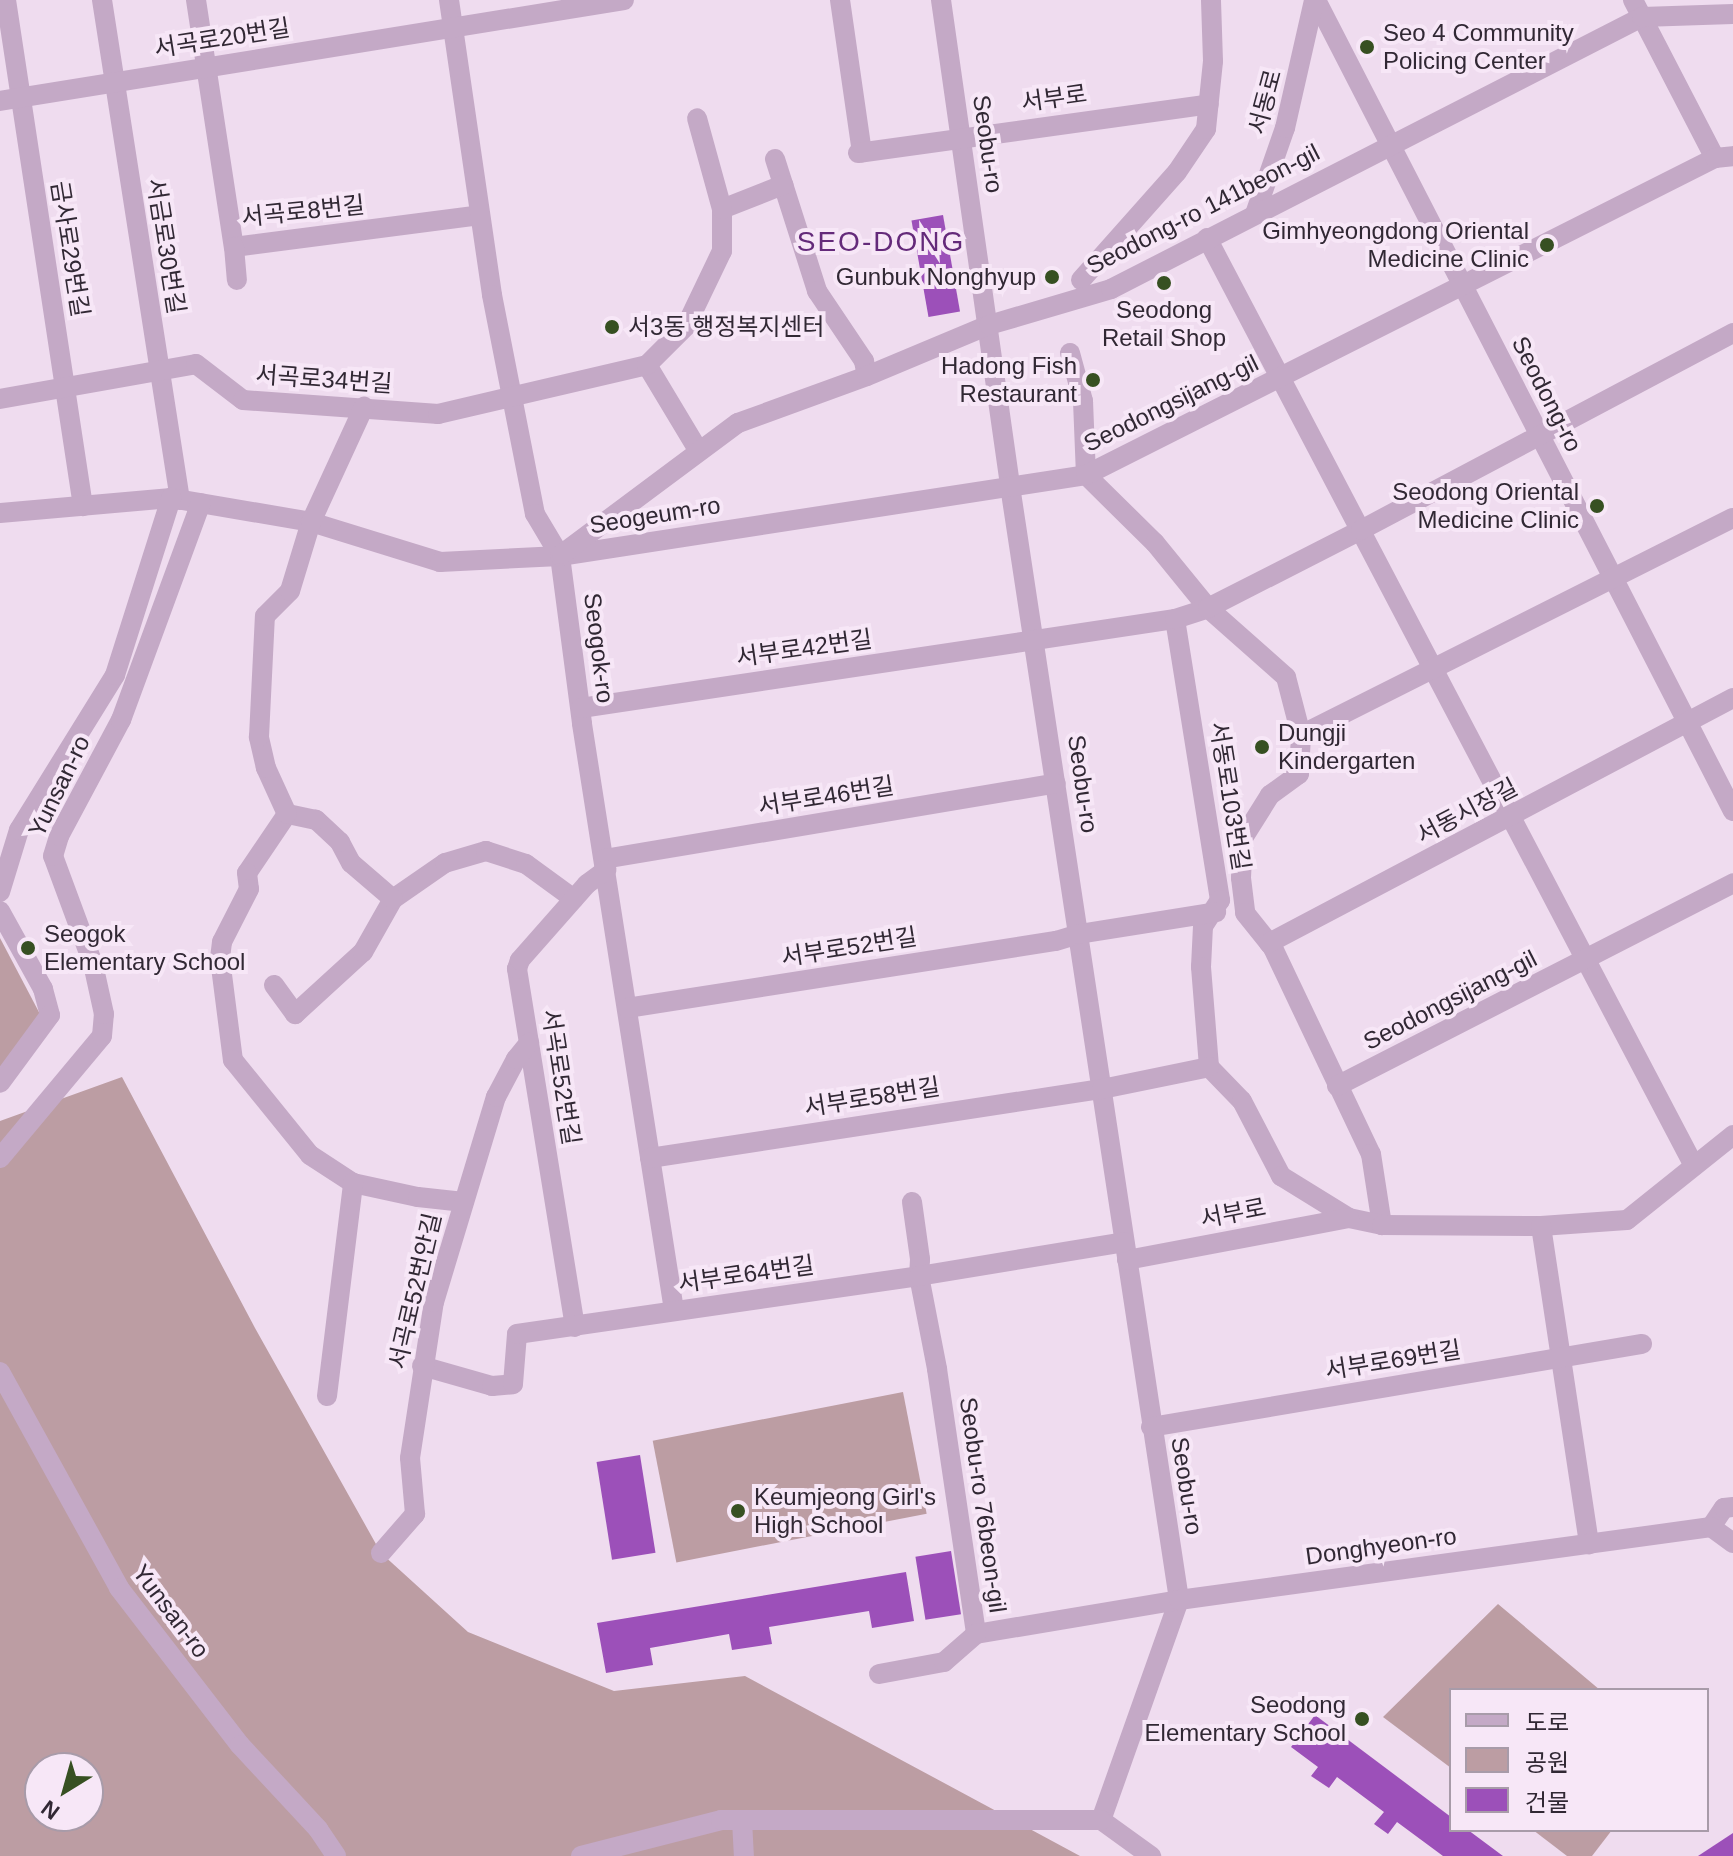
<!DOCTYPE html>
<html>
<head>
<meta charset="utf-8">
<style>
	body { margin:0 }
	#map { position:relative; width:1733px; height:1856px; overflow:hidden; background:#efdcef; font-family:Arial,"Noto Sans KR",sans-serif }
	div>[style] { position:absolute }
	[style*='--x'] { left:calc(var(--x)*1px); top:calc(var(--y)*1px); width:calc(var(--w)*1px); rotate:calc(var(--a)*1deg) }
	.green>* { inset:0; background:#bc9da3; transform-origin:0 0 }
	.building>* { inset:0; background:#9c50b9; transform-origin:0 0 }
	.minor>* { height:20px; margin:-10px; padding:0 10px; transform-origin:10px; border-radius:10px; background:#c4a9c6 }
	.dots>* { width:22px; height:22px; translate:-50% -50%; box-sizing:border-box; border:4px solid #f7e7f7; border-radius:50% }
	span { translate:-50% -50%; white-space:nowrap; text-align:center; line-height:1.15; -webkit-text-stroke:8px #f7e7f7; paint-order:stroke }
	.poi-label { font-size:24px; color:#312834 }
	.left { translate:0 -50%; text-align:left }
	.right { translate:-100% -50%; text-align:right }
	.street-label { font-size:24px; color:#312834 }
	.quarter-label { font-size:28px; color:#642a7a; letter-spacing:2px }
	.legend { position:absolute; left:1449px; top:1688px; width:260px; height:144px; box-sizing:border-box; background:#f7e7f7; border:2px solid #a89ba9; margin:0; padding:10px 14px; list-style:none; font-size:24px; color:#312834 }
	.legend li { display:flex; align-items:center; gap:16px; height:40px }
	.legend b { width:40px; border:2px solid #a89ba9 }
	.north { position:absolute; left:24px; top:1752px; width:80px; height:80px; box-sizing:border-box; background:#f7e7f7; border:2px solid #a89ba9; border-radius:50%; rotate:217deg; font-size:22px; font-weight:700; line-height:32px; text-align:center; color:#312834 }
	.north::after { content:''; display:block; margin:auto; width:28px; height:36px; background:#375022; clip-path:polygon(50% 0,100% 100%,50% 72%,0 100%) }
</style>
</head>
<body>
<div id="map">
	<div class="green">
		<div style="clip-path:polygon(0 938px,41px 1016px,0 1072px)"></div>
		<div style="clip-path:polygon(evenodd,122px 1077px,255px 1328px,381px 1553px,468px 1632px,614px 1691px,745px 1676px,1080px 1856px,0 1856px,0 1121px,122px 1077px,40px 1768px,88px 1768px,88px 1816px,40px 1816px,40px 1768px)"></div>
		<div style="left:903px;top:1392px;width:124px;height:255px;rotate:79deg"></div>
		<div style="clip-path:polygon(1498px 1604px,1600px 1690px,1451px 1690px,1451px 1768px,1383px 1717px)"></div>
		<div style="clip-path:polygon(1533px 1830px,1612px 1830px,1592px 1856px,1567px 1856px)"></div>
	</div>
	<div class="building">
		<div style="left:943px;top:215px;width:98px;height:32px;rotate:80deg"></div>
		<div style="left:640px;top:1455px;width:99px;height:44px;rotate:81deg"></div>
		<div style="left:951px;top:1551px;width:64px;height:36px;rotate:81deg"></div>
		<div style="clip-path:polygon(906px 1572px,914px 1621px,872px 1628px,869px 1611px,769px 1627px,772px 1644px,732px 1650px,729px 1634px,650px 1648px,653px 1665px,606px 1673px,597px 1623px)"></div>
		<div style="clip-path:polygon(1315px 1715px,1451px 1817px,1451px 1830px,1468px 1830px,1503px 1856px,1443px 1856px,1397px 1822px,1388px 1834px,1374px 1824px,1384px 1812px,1337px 1777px,1329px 1788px,1311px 1776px,1318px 1767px,1291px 1747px)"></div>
		<div style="clip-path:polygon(1733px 1833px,1733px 1856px,1698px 1856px)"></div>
	</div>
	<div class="minor">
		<div style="--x:6;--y:0;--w:512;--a:81.35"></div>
		<div style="--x:102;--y:0;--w:506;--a:81.13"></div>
		<div style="--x:196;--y:0;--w:250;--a:81.3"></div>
		<div style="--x:234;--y:247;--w:248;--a:-7.4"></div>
		<div style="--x:449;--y:0;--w:298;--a:81.7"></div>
		<div style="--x:492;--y:295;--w:223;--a:78.9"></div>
		<div style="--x:535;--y:514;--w:49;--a:59.2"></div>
		<div style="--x:560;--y:556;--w:169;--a:82.5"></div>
		<div style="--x:582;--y:724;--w:593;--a:81.08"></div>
		<div style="--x:840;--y:0;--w:154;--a:81.8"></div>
		<div style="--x:941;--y:0;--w:491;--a:81.9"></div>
		<div style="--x:1010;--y:486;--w:1127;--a:81.37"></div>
		<div style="--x:1179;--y:1600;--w:233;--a:109.5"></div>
		<div style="--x:1101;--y:1820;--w:62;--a:35.8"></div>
		<div style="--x:1316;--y:0;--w:912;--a:62.79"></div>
		<div style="--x:1633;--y:0;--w:178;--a:62.6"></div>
		<div style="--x:0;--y:101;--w:632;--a:-9.19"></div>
		<div style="--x:858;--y:153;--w:354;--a:-7.9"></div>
		<div style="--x:775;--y:159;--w:139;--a:72.3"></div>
		<div style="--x:817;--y:291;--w:84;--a:56.1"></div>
		<div style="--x:864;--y:361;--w:15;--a:79"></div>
		<div style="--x:722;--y:209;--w:66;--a:-21.5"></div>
		<div style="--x:1255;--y:214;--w:91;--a:-70.8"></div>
		<div style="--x:1285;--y:128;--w:131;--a:-77.2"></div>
		<div style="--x:1207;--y:238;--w:1048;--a:62.31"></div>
		<div style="--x:234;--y:247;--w:33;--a:85"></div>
		<div style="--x:1081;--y:280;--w:144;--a:-48.4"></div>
		<div style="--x:1177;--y:172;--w:52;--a:-56"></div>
		<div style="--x:1206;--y:129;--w:68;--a:-84.1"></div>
		<div style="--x:1213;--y:61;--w:61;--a:-91.9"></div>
		<div style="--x:1070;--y:353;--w:50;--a:74.8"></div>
		<div style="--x:1083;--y:401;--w:74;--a:87.7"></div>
		<div style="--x:1086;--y:475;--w:97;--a:44.6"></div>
		<div style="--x:1155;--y:543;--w:84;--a:50.8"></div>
		<div style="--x:1208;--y:608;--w:104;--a:41.5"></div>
		<div style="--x:1286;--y:677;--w:60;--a:75.5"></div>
		<div style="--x:1301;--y:735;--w:39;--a:93"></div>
		<div style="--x:1299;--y:774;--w:36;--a:144"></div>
		<div style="--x:1270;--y:795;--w:51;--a:122.1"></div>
		<div style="--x:1243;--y:838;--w:40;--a:92.9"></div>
		<div style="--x:1241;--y:878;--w:35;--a:83"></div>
		<div style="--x:1245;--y:913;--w:45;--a:51.3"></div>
		<div style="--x:1273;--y:948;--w:228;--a:64.6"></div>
		<div style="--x:1371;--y:1154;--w:72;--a:81.2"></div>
		<div style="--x:647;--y:365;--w:99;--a:59"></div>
		<div style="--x:0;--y:399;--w:199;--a:-10.1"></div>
		<div style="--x:196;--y:364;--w:59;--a:37.5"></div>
		<div style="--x:243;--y:400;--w:196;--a:4.1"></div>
		<div style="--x:438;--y:414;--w:215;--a:-13.2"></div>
		<div style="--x:647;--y:365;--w:55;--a:-45"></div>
		<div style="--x:686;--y:326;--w:83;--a:-64.4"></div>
		<div style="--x:722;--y:251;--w:42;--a:-90"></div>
		<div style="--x:722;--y:209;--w:94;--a:-105.4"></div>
		<div style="--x:0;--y:513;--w:172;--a:-5"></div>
		<div style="--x:171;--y:498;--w:142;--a:9.7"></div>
		<div style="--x:311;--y:522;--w:135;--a:17.2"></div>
		<div style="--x:440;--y:562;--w:120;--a:-2.9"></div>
		<div style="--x:560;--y:556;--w:532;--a:-8.75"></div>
		<div style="--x:1086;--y:475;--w:704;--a:-26.75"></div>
		<div style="--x:1715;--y:158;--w:18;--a:-6"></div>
		<div style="--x:562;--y:554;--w:219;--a:-36.7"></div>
		<div style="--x:738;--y:423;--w:137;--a:-20"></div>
		<div style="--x:867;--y:376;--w:132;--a:-22.7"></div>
		<div style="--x:989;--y:325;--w:127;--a:-16.4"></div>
		<div style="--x:1111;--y:289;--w:597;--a:-27.12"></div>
		<div style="--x:1642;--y:17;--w:91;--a:-1.9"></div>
		<div style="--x:1175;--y:619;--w:285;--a:80.9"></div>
		<div style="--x:1220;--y:900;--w:31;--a:123"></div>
		<div style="--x:1203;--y:926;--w:41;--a:92.8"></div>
		<div style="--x:1201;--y:967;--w:100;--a:85.4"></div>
		<div style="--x:1209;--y:1067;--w:47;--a:45.9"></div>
		<div style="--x:1242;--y:1101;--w:85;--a:62.5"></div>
		<div style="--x:1281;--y:1176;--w:80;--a:31.7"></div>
		<div style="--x:1349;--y:1218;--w:34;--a:12"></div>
		<div style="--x:1382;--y:1225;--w:159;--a:0.4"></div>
		<div style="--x:1541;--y:1226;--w:86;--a:-4"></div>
		<div style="--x:1627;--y:1220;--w:136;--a:-38.7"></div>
		<div style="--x:581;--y:708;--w:601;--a:-8.52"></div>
		<div style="--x:1175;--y:619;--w:35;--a:-18"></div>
		<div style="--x:1208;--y:608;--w:172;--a:-27"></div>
		<div style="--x:1361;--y:530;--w:421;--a:-27.9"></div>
		<div style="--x:1301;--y:735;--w:483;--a:-26.7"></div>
		<div style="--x:287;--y:814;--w:71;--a:124.1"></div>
		<div style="--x:247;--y:873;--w:16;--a:83"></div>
		<div style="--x:249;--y:889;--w:59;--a:117"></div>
		<div style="--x:222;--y:942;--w:17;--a:97"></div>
		<div style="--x:220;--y:959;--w:102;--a:82.7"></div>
		<div style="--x:233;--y:1060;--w:122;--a:51"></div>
		<div style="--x:310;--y:1155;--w:51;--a:33.1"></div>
		<div style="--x:353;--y:1183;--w:66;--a:12.2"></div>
		<div style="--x:418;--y:1197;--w:46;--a:6.2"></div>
		<div style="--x:604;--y:859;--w:458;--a:-9.5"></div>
		<div style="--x:0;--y:892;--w:65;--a:-73"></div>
		<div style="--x:19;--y:830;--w:182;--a:-58.2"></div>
		<div style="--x:115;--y:675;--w:186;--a:-72.4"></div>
		<div style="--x:393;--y:899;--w:63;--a:-34.7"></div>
		<div style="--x:445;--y:863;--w:43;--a:-16.3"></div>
		<div style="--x:486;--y:851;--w:42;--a:18"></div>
		<div style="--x:526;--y:864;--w:59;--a:36.1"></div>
		<div style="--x:0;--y:911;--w:89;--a:61.1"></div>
		<div style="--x:43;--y:989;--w:27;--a:75"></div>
		<div style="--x:50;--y:1015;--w:84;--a:126.3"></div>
		<div style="--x:1269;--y:943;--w:525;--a:-27.83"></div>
		<div style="--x:274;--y:985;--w:36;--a:54"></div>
		<div style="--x:295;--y:1014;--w:92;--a:-42.4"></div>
		<div style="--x:363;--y:952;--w:61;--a:-60.5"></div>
		<div style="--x:393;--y:899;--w:55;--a:-139.4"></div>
		<div style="--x:351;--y:863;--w:24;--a:-118"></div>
		<div style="--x:340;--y:842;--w:33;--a:-137"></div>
		<div style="--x:316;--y:820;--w:30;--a:-168"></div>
		<div style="--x:287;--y:814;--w:51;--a:-114.5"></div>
		<div style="--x:266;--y:768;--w:32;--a:-103"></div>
		<div style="--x:259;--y:737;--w:121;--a:-87.2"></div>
		<div style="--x:265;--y:616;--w:35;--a:-45"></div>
		<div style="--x:290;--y:591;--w:72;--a:-73.1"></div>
		<div style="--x:311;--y:522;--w:127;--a:-65.3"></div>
		<div style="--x:627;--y:1008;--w:434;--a:-8.9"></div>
		<div style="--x:1056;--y:941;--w:24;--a:-17"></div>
		<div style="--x:1079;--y:934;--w:139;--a:-9.1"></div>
		<div style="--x:1337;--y:1086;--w:445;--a:-27.1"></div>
		<div style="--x:0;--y:1158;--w:159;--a:-50.1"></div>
		<div style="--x:102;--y:1036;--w:22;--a:-85"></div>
		<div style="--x:104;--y:1014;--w:51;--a:-102.4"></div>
		<div style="--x:93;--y:964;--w:115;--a:-110.3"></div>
		<div style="--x:53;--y:856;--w:21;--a:-73"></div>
		<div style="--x:59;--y:836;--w:132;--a:-61.9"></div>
		<div style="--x:121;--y:720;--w:231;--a:-69.8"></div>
		<div style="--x:650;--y:1158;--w:457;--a:-8.7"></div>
		<div style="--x:1102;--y:1089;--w:109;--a:-11.6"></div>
		<div style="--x:912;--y:1202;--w:58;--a:82"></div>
		<div style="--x:920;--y:1259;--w:17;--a:93"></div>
		<div style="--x:919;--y:1276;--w:95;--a:79"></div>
		<div style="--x:937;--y:1369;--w:268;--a:81.6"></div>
		<div style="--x:1541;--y:1226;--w:322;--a:81.4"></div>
		<div style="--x:1127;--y:1260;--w:226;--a:-10.7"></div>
		<div style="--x:575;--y:1327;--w:363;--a:-99.2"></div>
		<div style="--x:517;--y:969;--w:9;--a:-72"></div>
		<div style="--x:520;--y:960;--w:101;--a:-48.6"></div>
		<div style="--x:587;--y:884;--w:24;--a:-36"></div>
		<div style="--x:422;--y:1366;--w:73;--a:15.9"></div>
		<div style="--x:492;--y:1386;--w:21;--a:-5"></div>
		<div style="--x:513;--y:1384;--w:50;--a:-85.4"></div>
		<div style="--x:517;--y:1334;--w:406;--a:-8.2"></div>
		<div style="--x:919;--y:1276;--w:208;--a:-9.4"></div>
		<div style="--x:0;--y:1372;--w:247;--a:61.1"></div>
		<div style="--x:119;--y:1588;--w:198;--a:52.4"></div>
		<div style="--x:240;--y:1745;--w:115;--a:47.1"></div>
		<div style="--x:318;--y:1829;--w:32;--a:56"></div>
		<div style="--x:327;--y:1396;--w:215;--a:-83"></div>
		<div style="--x:1151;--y:1427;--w:498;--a:-9.6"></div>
		<div style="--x:1711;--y:1527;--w:23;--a:-56"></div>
		<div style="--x:1724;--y:1508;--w:9;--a:-6"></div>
		<div style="--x:381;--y:1553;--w:52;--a:-48.9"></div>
		<div style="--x:415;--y:1514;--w:56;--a:-95.1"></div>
		<div style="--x:410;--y:1458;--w:158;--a:-81.3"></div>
		<div style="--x:434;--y:1302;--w:214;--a:-73.2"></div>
		<div style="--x:496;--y:1097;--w:43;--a:-62.2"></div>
		<div style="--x:516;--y:1059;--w:21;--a:-51"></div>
		<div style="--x:976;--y:1634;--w:206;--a:-9.5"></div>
		<div style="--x:1179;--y:1600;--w:537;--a:-7.81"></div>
		<div style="--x:1711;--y:1527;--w:27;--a:36"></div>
		<div style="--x:879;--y:1674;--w:66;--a:-10.5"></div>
		<div style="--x:944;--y:1662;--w:43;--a:-41.2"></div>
		<div style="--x:742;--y:1820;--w:36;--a:87"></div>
		<div style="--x:581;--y:1856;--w:145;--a:-14.4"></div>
		<div style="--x:721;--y:1820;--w:380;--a:0"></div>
	</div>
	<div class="dots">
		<div style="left:1367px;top:47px;background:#375022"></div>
		<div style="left:1547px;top:245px;background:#375022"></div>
		<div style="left:1052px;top:277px;background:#375022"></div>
		<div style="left:1164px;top:283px;background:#375022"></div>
		<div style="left:612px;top:327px;background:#375022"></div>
		<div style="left:1093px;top:380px;background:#375022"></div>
		<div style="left:1597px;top:506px;background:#375022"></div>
		<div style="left:1262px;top:747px;background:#375022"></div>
		<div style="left:28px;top:948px;background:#375022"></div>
		<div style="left:738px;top:1511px;background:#375022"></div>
		<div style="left:1362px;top:1719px;background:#375022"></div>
	</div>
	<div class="poi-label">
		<span class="left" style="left:1383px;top:47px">Seo 4 Community<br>Policing Center</span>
		<span class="right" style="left:1529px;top:245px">Gimhyeongdong Oriental<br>Medicine Clinic</span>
		<span class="right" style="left:1036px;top:277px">Gunbuk Nonghyup</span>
		<span style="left:1164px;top:324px">Seodong<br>Retail Shop</span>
		<span class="left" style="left:628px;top:327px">서3동 행정복지센터</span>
		<span class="right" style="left:1077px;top:380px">Hadong Fish<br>Restaurant</span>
		<span class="right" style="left:1579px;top:506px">Seodong Oriental<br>Medicine Clinic</span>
		<span class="left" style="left:1278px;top:747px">Dungji<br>Kindergarten</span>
		<span class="left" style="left:44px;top:948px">Seogok<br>Elementary School</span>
		<span class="left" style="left:754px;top:1511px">Keumjeong Girl's<br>High School</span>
		<span class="right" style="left:1346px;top:1719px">Seodong<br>Elementary School</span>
	</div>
	<div class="street-label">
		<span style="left:222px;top:38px;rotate:-9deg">서곡로20번길</span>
		<span style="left:1054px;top:98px;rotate:-8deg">서부로</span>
		<span style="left:1265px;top:102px;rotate:-75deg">서동로</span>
		<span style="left:988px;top:144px;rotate:82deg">Seobu-ro</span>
		<span style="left:1203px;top:209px;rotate:-27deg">Seodong-ro 141beon-gil</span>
		<span style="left:303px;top:211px;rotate:-6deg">서곡로8번길</span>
		<span style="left:166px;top:246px;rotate:81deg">서금로30번길</span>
		<span style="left:70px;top:249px;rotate:81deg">금사로29번길</span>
		<span style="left:324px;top:379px;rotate:4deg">서곡로34번길</span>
		<span style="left:1547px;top:394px;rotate:63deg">Seodong-ro</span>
		<span style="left:1171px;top:403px;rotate:-26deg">Seodongsijang-gil</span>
		<span style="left:655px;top:515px;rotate:-9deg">Seogeum-ro</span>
		<span style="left:599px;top:648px;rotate:83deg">Seogok-ro</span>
		<span style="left:804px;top:648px;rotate:-8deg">서부로42번길</span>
		<span style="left:1083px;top:784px;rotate:82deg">Seobu-ro</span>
		<span style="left:59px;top:786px;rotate:-64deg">Yunsan-ro</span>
		<span style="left:826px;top:796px;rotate:-9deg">서부로46번길</span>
		<span style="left:1230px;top:796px;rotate:81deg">서동로103번길</span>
		<span style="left:1467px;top:811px;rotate:-28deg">서동시장길</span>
		<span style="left:849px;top:947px;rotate:-9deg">서부로52번길</span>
		<span style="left:1450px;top:1000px;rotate:-27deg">Seodongsijang-gil</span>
		<span style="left:561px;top:1077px;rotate:81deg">서곡로52번길</span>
		<span style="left:872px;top:1097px;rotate:-9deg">서부로58번길</span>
		<span style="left:1233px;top:1213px;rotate:-11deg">서부로</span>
		<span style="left:746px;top:1274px;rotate:-8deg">서부로64번길</span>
		<span style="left:415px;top:1291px;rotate:-77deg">서곡로52번안길</span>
		<span style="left:1393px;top:1360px;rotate:-9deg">서부로69번길</span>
		<span style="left:1187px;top:1486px;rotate:81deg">Seobu-ro</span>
		<span style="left:983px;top:1505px;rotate:82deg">Seobu-ro 76beon-gil</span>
		<span style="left:1381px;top:1546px;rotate:-8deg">Donghyeon-ro</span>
		<span style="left:171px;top:1611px;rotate:53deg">Yunsan-ro</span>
	</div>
	<div class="quarter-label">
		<span style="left:881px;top:242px">SEO-DONG</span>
	</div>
	<ul class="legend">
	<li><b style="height:10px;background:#c4a9c6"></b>도로</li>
	<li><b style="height:22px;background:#bc9da3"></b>공원</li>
	<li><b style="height:22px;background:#9c50b9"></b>건물</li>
	</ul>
	<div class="north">N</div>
</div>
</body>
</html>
